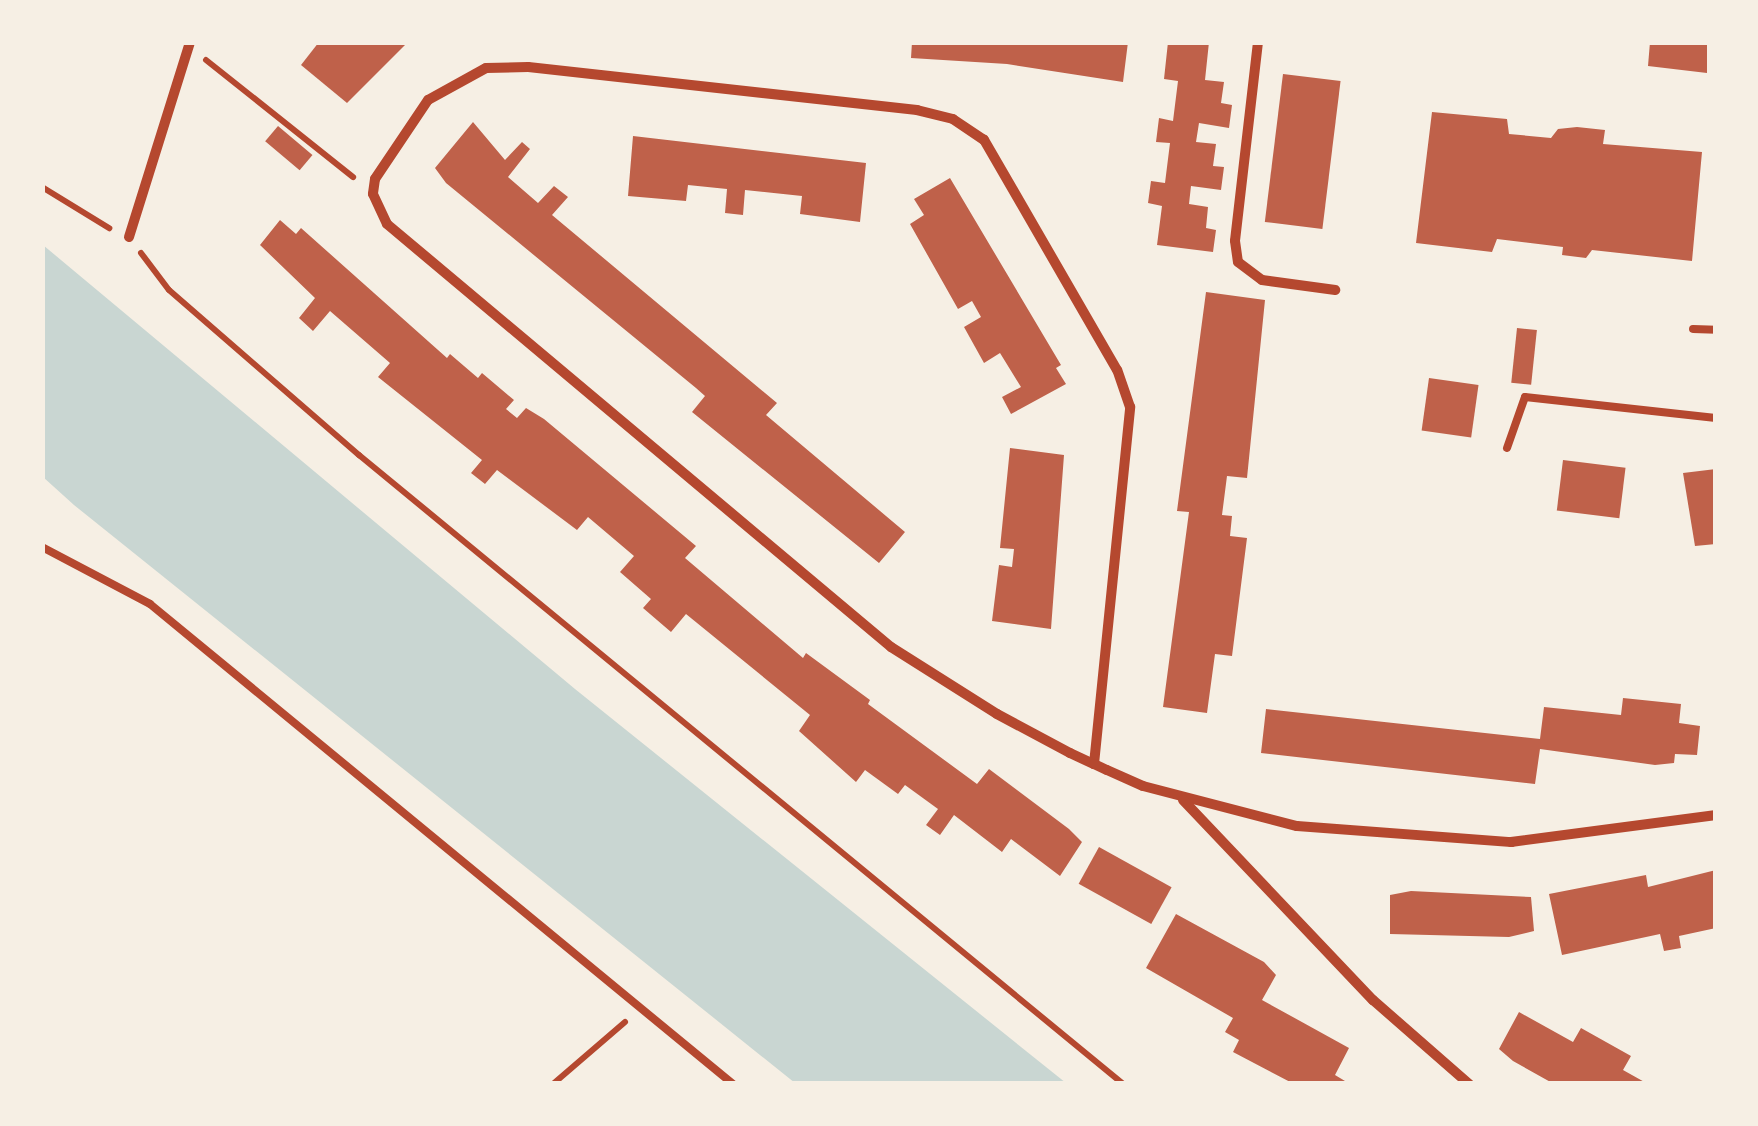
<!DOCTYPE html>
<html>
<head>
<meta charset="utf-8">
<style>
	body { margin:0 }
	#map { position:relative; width:1758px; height:1126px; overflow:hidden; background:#f6efe4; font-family:"Public Sans",sans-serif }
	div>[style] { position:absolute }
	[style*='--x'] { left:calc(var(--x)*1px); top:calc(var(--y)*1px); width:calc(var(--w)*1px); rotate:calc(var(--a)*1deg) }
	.water>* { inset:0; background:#c9d6d2 }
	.building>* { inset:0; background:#bf614a; transform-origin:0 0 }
	.path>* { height:6px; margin:-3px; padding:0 3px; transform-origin:3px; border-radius:3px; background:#b5482f }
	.service>* { height:8px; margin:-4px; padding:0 4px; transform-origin:4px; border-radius:4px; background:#b5482f }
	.minor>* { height:10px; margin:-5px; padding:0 5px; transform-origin:5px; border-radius:5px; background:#b5482f }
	span { translate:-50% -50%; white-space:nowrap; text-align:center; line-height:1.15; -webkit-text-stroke:9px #f6efe4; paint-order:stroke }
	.frame { position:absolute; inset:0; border:45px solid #f6efe4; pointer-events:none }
</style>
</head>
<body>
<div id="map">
	<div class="water">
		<div style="clip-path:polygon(43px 245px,575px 689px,1066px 1083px,795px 1083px,74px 505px,43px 477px)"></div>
	</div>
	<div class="building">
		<div style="clip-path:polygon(319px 42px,408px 42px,347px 103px,301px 65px)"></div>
		<div style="clip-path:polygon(912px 42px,1128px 42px,1123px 82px,1007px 64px,911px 58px)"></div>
		<div style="clip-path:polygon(1168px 42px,1209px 42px,1205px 80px,1224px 82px,1221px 103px,1232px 105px,1229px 128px,1199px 123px,1196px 142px,1216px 144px,1213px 166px,1224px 167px,1221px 190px,1191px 186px,1189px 204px,1208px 207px,1206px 228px,1216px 230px,1213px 252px,1157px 245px,1162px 206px,1148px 203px,1151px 181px,1165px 183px,1170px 143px,1156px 142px,1159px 118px,1173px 121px,1178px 81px,1164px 79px)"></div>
		<div style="clip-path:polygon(1650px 42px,1707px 42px,1707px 73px,1648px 66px)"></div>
		<div style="left:1283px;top:74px;width:58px;height:149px;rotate:7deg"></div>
		<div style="clip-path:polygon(1432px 112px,1507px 119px,1509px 134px,1551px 138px,1558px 129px,1577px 127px,1605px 130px,1603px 144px,1702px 152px,1692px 261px,1592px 250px,1586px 258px,1562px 255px,1563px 247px,1497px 239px,1492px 252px,1416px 243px)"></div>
		<div style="clip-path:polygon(473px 122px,505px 160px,522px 142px,530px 149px,508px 177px,538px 203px,554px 186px,568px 197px,552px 215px,777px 403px,766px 415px,905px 532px,879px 563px,692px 412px,705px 396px,696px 388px,446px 183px,435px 168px)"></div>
		<div style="left:278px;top:126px;width:45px;height:20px;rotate:40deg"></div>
		<div style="clip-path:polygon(633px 136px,866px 163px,860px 222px,800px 214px,802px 196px,745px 190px,743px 215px,725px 213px,727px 189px,688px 185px,686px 201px,628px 196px)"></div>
		<div style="clip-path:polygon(950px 178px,1061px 365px,1056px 368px,1066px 384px,1011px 414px,1002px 397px,1021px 387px,1000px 353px,984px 363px,964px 327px,981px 317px,972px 301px,958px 309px,910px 224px,924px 215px,914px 199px)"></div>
		<div style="clip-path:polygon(280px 220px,296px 234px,301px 228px,447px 358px,450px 354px,478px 378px,482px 373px,514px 400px,506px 409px,517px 418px,526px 408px,544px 419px,696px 546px,685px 558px,803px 658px,806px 653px,870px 700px,868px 704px,977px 784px,989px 769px,1069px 829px,1082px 842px,1060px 876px,1011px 839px,1002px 852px,954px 815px,940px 835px,926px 825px,938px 809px,905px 785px,898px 794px,865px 770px,856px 782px,799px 731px,810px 715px,686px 614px,671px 632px,643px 608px,651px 599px,620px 572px,634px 556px,588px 517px,577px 530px,497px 470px,485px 484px,471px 473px,482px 460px,378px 377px,390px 363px,330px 311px,313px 331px,299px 318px,315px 298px,260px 245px)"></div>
		<div style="clip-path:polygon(1206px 292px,1265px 300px,1247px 478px,1227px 476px,1222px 515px,1232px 516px,1230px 536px,1247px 538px,1232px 656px,1215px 654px,1207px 713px,1163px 707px,1189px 512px,1177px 511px)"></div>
		<div style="left:1517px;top:328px;width:20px;height:55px;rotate:6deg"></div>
		<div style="left:1429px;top:378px;width:50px;height:53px;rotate:8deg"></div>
		<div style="clip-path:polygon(1010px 448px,1064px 455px,1051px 629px,992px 621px,999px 565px,1012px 567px,1014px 549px,1000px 548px)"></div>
		<div style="left:1563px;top:460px;width:63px;height:51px;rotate:7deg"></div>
		<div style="clip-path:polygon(1716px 469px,1716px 544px,1695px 546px,1683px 473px)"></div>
		<div style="clip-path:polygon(1623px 698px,1681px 704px,1679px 723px,1700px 726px,1697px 755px,1675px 754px,1674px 763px,1655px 765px,1540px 749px,1535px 784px,1261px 753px,1266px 709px,1540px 739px,1544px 707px,1621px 715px)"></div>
		<div style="left:1099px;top:847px;width:83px;height:42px;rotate:29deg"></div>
		<div style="clip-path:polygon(1716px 870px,1716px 928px,1679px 936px,1681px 948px,1664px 951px,1660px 934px,1562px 955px,1549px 894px,1646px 875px,1648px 887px)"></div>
		<div style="clip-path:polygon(1411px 891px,1531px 897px,1534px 931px,1509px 937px,1390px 934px,1390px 895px)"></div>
		<div style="clip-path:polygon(1176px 914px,1264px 962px,1276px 975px,1262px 1000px,1349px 1048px,1335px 1075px,1350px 1084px,1294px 1084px,1233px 1052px,1239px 1040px,1225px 1032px,1233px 1018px,1146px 968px)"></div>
		<div style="clip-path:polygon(1519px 1012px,1573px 1042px,1581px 1028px,1631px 1056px,1623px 1070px,1648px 1084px,1554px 1084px,1513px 1061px,1499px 1049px)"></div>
	</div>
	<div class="path">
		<div style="--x:206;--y:60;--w:188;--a:38.5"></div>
		<div style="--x:42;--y:187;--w:79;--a:31.5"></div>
		<div style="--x:141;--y:253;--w:46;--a:52.9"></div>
		<div style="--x:169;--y:290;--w:252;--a:41"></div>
		<div style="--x:359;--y:455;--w:990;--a:39.46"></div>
		<div style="--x:553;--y:1084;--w:95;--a:-40.7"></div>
	</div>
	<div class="service">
		<div style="--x:1693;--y:329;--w:23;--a:2"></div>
		<div style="--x:1507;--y:448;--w:54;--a:-70.6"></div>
		<div style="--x:1525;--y:397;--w:192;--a:6.3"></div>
		<div style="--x:42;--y:547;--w:122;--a:27.8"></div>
		<div style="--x:150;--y:604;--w:755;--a:39.47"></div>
	</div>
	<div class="minor">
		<div style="--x:1258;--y:42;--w:200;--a:96.6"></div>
		<div style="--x:1235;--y:241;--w:21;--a:82"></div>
		<div style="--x:1238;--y:262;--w:30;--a:37"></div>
		<div style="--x:1262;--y:280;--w:74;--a:7.8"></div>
		<div style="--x:129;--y:237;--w:204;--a:-72.6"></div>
		<div style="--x:1094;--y:764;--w:359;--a:-84.2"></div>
		<div style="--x:1130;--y:407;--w:39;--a:-109"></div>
		<div style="--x:1117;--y:370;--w:266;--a:-120"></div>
		<div style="--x:984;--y:140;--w:37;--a:-146"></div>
		<div style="--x:953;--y:119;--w:37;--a:-166"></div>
		<div style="--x:917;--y:110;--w:391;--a:-173.7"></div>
		<div style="--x:528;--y:67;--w:42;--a:178.6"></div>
		<div style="--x:486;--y:68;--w:66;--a:151.1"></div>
		<div style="--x:428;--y:100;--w:95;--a:123.9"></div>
		<div style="--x:375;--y:179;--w:15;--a:98"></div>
		<div style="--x:373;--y:194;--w:33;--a:65"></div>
		<div style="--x:387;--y:224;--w:658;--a:40.01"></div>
		<div style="--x:891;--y:647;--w:125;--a:32.3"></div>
		<div style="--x:997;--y:714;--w:83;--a:28.1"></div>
		<div style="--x:1070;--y:753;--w:26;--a:25"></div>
		<div style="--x:1094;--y:764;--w:14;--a:25"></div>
		<div style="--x:1107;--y:770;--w:39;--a:24"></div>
		<div style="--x:1143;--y:786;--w:159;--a:14.6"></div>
		<div style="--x:1297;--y:826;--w:215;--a:4.3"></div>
		<div style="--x:1511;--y:842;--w:207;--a:-7.5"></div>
		<div style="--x:1183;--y:800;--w:276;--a:46.5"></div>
		<div style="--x:1373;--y:1000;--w:128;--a:41.2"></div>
	</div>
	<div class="frame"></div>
</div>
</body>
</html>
